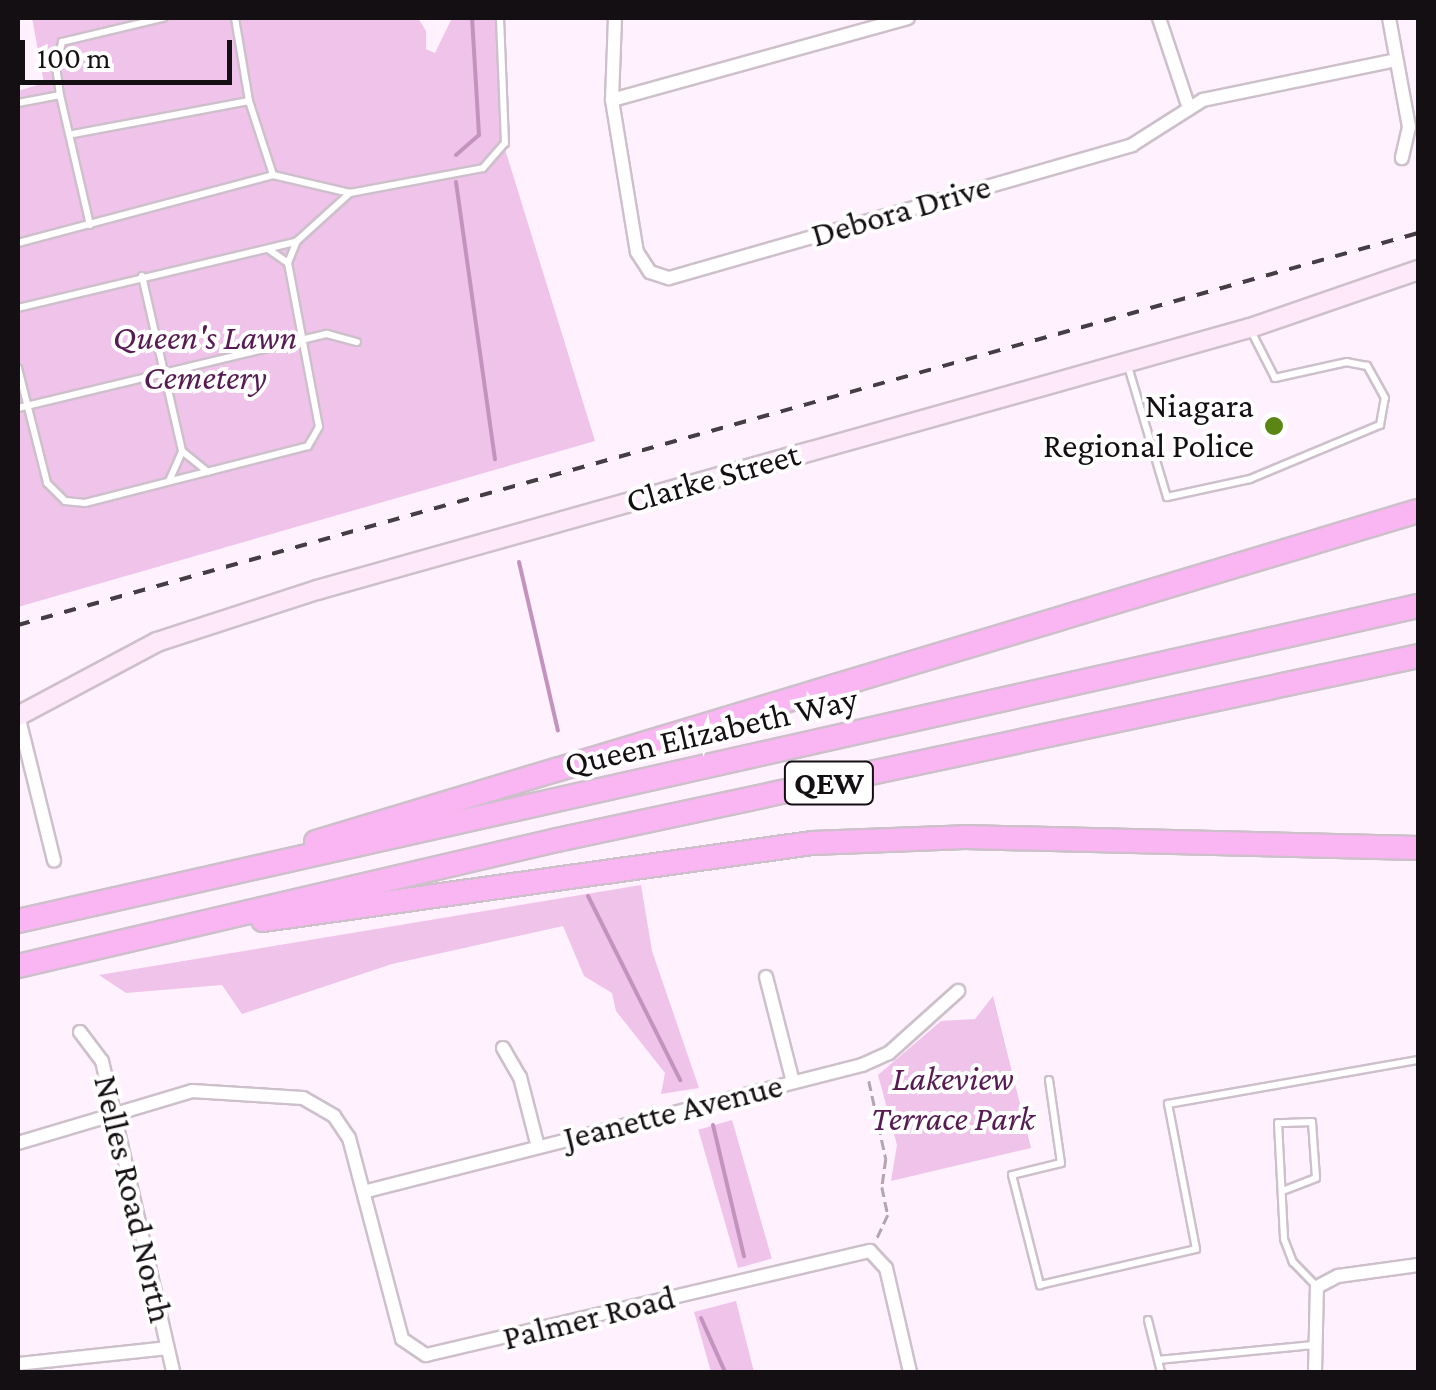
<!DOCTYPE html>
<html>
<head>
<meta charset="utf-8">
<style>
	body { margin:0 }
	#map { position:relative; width:1436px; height:1390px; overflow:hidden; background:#fff1fd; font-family:"Crimson Pro",serif }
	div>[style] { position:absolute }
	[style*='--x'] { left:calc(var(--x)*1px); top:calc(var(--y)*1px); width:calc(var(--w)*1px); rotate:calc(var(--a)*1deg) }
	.green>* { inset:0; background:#f0c3ea; transform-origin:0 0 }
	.stream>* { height:4px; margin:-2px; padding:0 2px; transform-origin:2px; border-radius:2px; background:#c492be }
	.path>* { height:2.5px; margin-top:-1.25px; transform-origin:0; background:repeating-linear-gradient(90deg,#b1a6af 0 10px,transparent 0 15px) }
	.roads { filter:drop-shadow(2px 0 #cdc0cb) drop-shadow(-2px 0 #cdc0cb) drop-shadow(0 2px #cdc0cb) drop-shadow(0 -2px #cdc0cb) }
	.lane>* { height:6px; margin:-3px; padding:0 3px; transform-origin:3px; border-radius:3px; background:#fff }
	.street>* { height:12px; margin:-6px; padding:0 6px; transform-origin:6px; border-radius:6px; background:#fff }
	.secondary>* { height:18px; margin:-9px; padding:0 9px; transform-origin:9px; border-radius:9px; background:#fee9fb }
	.highway>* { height:22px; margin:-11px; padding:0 11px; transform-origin:11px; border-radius:11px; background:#fab6f2 }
	.rail>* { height:4px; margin-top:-2px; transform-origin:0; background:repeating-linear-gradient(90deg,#443d43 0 12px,transparent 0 24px) }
	.dots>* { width:28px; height:28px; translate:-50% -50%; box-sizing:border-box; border:5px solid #fff; border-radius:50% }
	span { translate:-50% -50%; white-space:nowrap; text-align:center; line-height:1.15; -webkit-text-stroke:8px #fff; paint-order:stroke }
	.shield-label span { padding:2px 8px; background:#fff; border:2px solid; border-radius:8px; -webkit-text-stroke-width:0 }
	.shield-label { font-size:32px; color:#140f13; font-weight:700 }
	.street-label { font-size:35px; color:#140f13 }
	.park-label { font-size:35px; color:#571b53; font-style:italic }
	.poi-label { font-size:35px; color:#140f13 }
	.right { translate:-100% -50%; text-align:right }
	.frame { position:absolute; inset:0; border:20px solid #140f13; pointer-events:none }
	.scale { position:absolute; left:20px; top:40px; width:212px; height:45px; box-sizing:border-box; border:5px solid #140f13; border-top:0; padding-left:12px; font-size:30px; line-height:35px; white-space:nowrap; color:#140f13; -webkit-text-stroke:8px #fff; paint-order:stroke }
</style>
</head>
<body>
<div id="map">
	<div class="green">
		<div style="clip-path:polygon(32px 18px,418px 18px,426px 31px,426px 49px,435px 53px,452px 18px,500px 18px,505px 149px,595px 441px,18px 607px,18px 91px,44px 83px)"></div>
		<div style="clip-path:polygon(641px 885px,652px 951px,699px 1088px,661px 1094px,665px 1073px,616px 1011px,612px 993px,584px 976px,563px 926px,392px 964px,242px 1014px,222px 985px,126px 993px,99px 975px)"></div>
		<div style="clip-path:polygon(993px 996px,1031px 1148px,891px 1181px,897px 1145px,878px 1075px,941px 1021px,975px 1019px)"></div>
		<div style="left:732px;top:1120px;width:144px;height:35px;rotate:74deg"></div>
		<div style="clip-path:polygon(736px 1301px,754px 1372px,711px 1372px,694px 1312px)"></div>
	</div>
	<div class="stream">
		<div style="--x:456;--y:155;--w:30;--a:-41"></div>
		<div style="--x:479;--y:135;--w:117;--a:-93.4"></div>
		<div style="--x:456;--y:182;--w:280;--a:82"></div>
		<div style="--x:519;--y:562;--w:173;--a:77"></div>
		<div style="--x:588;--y:896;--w:206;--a:63.4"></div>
		<div style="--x:713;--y:1125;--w:135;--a:76.7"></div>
		<div style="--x:701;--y:1318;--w:59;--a:66"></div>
	</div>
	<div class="path">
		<div style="--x:869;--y:1081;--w:80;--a:77.7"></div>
		<div style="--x:886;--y:1159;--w:28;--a:98"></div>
		<div style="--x:882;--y:1187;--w:29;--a:78"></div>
		<div style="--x:888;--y:1215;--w:26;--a:115"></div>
	</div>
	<div class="roads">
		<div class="lane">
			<div style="--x:235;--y:18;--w:84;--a:80.4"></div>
			<div style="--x:249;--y:101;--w:78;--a:72"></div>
			<div style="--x:18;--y:103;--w:43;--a:-10.8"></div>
			<div style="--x:73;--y:134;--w:179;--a:-10.6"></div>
			<div style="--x:90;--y:225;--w:133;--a:-103"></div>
			<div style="--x:60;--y:95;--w:30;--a:-98"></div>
			<div style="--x:56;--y:65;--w:24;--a:-75"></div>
			<div style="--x:62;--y:42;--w:104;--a:-13.4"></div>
			<div style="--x:18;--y:243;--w:264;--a:-14.9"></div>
			<div style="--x:273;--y:175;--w:79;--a:13.2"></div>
			<div style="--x:350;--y:193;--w:135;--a:-10.6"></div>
			<div style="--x:483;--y:168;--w:33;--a:-49"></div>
			<div style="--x:505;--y:143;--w:125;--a:-92.3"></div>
			<div style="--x:268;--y:249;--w:24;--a:35"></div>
			<div style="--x:142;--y:276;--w:180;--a:77.1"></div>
			<div style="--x:182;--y:451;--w:33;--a:39"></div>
			<div style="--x:18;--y:308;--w:286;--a:-13.4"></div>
			<div style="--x:1127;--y:363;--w:140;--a:73.4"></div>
			<div style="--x:1167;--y:497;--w:85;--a:-12.2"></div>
			<div style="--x:1250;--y:479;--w:141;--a:-22.6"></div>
			<div style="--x:1380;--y:425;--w:27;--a:-80"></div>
			<div style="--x:1385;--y:398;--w:37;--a:-119"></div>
			<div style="--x:1367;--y:366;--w:20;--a:-169"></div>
			<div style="--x:1347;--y:362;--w:74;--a:167.5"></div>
			<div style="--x:1275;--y:378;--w:55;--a:-117"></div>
			<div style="--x:18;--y:368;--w:119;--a:75.8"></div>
			<div style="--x:47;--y:483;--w:25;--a:45"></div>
			<div style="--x:65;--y:501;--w:20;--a:6"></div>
			<div style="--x:85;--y:503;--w:230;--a:-14.3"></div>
			<div style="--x:308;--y:446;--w:22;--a:-60"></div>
			<div style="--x:319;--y:427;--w:167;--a:-100.7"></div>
			<div style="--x:288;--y:263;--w:24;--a:-68"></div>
			<div style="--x:297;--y:241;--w:72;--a:-42.2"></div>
			<div style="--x:18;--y:408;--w:318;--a:-13.5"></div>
			<div style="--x:327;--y:334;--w:31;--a:15"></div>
			<div style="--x:169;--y:481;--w:32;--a:-66"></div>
			<div style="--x:1049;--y:1080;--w:84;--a:81.8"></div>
			<div style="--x:1061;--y:1163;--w:50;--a:166.2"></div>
			<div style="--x:1012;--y:1175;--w:114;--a:75.7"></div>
			<div style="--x:1040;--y:1285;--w:160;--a:-13"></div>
			<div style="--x:1196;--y:1249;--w:148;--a:-100.9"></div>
			<div style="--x:1168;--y:1104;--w:254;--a:-10"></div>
			<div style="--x:1285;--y:1190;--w:33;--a:-21"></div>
			<div style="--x:1316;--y:1178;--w:56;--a:-94.1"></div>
			<div style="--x:1312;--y:1122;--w:34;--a:178"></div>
			<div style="--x:1278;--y:1123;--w:116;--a:87"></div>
			<div style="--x:1284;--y:1239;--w:25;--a:69"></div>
			<div style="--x:1293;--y:1262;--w:35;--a:46"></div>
			<div style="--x:1148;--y:1320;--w:54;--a:76"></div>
			<div style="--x:1158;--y:1360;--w:156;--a:-5.5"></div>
		</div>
		<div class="street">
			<div style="--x:615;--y:18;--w:82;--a:92.1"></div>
			<div style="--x:612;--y:100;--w:154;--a:80.7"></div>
			<div style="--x:637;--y:252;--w:24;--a:57"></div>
			<div style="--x:650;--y:272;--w:20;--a:18"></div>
			<div style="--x:669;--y:278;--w:482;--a:-16"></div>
			<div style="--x:1132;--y:145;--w:84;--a:-32.4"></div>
			<div style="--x:1203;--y:100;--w:197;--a:-11.7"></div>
			<div style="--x:1159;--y:18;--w:95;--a:71.6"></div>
			<div style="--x:1389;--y:18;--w:111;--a:79.6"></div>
			<div style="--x:1409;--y:127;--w:32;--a:103"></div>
			<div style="--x:612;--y:100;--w:307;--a:-15.5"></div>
			<div style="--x:18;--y:715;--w:150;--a:76.1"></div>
			<div style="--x:766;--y:977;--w:108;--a:75.6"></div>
			<div style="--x:80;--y:1032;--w:36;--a:53"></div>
			<div style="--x:102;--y:1061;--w:319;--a:77.1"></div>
			<div style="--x:503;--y:1048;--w:34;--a:60"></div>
			<div style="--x:520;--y:1077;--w:72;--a:75.6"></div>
			<div style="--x:18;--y:1143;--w:182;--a:-16.6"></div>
			<div style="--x:192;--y:1091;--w:111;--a:3.6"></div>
			<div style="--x:303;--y:1098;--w:36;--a:30"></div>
			<div style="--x:334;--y:1116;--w:27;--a:56"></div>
			<div style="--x:349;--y:1138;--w:208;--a:75.2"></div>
			<div style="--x:402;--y:1339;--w:29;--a:34"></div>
			<div style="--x:426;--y:1355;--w:456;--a:-13.2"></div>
			<div style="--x:870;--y:1251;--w:23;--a:47"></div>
			<div style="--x:886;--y:1268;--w:107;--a:77"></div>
			<div style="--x:367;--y:1191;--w:511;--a:-14.28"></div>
			<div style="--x:862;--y:1065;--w:30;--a:-24"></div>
			<div style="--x:889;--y:1053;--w:93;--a:-41.9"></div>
			<div style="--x:18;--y:1364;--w:150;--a:-6.1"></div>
			<div style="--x:1315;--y:1372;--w:85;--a:-88.7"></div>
			<div style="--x:1317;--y:1287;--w:24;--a:-28"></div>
			<div style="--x:1338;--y:1276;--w:81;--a:-7.8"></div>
		</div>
		<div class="secondary">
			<div style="--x:18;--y:716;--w:157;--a:-28"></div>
			<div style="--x:157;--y:642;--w:168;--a:-18"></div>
			<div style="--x:317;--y:590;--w:969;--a:-15.69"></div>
			<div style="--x:1250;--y:328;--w:178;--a:-19"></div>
		</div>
		<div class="highway">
			<div style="--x:316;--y:842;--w:1151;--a:-16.72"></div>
			<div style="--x:263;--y:920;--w:554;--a:-7.98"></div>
			<div style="--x:812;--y:843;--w:153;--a:-2.2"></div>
			<div style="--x:965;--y:837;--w:453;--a:1.4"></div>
			<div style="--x:18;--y:921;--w:1435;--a:-12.68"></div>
			<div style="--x:18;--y:966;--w:554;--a:-13.16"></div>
			<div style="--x:557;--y:840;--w:880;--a:-12.06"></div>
		</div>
	</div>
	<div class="rail">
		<div style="--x:18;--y:625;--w:1454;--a:-15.64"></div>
	</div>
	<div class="dots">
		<div style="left:1274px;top:426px;background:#5b8613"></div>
	</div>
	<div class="shield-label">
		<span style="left:829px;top:783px">QEW</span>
	</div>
	<div class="street-label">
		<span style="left:901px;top:211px;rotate:-16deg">Debora Drive</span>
		<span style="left:713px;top:478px;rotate:-16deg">Clarke Street</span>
		<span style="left:711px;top:732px;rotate:-13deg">Queen Elizabeth Way</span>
		<span style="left:673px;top:1112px;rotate:-14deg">Jeanette Avenue</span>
		<span style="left:133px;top:1199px;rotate:77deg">Nelles Road North</span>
		<span style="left:589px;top:1318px;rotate:-14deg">Palmer Road</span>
	</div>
	<div class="park-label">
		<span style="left:205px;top:358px">Queen's Lawn<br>Cemetery</span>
		<span style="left:953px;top:1099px">Lakeview<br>Terrace Park</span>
	</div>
	<div class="poi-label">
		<span class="right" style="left:1254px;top:426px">Niagara<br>Regional Police</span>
	</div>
	<div class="frame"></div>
	<div class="scale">100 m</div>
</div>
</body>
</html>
